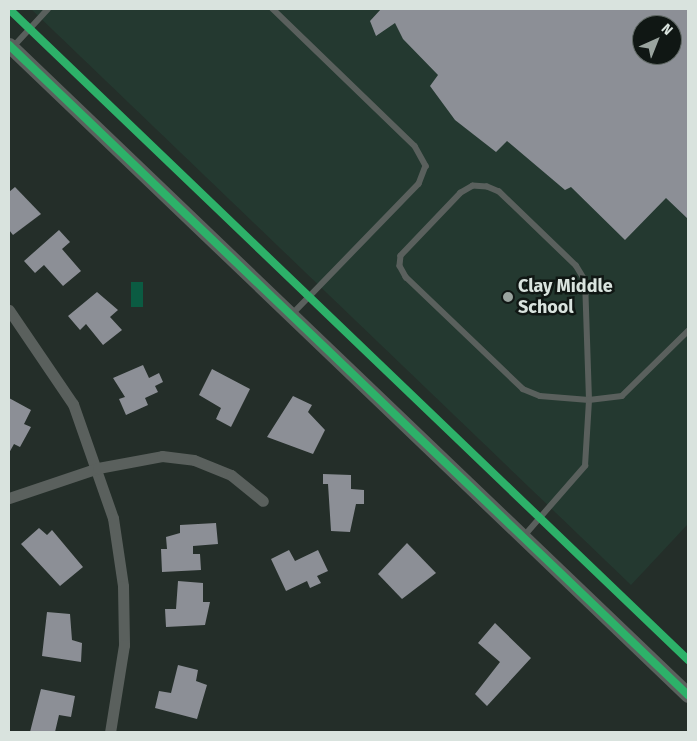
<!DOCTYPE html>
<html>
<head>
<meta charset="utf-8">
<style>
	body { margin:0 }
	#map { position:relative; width:697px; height:741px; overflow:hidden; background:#242e29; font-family:"Fira Sans",sans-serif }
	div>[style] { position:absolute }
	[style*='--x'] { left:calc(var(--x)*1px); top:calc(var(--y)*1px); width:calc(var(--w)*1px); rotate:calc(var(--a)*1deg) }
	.built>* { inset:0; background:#243930 }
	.water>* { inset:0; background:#0b5b42; transform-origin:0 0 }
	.building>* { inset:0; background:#8c8f96 }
	.service>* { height:5.5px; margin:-2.75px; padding:0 2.75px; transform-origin:2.75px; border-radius:2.75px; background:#5a605d }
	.minor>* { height:11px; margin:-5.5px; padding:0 5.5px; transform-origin:5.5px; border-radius:5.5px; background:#5a605d }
	.tertiary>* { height:15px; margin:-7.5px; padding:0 7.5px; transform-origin:7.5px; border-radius:7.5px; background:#5a605d }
	.cycleway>* { height:8px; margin:-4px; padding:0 4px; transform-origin:4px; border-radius:4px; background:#2db169 }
	.dots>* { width:14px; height:14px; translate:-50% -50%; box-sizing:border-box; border:2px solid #101714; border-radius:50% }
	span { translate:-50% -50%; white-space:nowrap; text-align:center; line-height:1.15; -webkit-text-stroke:5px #101714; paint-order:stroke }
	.poi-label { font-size:18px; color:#d9e3de; font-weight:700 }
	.left { translate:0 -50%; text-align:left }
	.frame { position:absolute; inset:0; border:10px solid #d9e3de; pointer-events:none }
	.north { position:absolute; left:632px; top:15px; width:50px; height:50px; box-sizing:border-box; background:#101714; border:1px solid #606965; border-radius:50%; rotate:44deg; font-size:14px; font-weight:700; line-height:20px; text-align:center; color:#d9e3de }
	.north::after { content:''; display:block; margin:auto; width:18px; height:22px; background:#9aa49f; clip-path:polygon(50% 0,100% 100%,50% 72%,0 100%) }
</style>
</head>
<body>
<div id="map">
	<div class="built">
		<div style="clip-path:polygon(evenodd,31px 9px,688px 9px,688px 524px,631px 585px,31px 9px,642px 25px,672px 25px,672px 55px,642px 55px,642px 25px)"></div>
	</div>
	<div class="water">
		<div style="left:131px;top:282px;width:12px;height:25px"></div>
	</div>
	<div class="building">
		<div style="clip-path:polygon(evenodd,381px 9px,688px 9px,688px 219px,666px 198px,625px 240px,571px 187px,565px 190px,507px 141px,496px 152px,455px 120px,430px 86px,438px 75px,403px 39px,395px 23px,376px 36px,370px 21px,381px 9px,642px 25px,672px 25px,672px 55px,642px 55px,642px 25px)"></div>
		<div style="clip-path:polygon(15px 187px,41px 214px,13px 235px,9px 230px,9px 192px)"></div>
		<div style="clip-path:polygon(59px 230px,70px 242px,62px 249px,81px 271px,63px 286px,44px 265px,35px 273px,24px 261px)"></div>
		<div style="clip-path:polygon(97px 292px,118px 310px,110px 317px,122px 330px,103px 345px,86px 324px,80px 330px,68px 316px)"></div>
		<div style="clip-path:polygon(143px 365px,149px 378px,159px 373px,163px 382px,155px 386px,158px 392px,145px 398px,148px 405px,126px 415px,119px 399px,125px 397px,113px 378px)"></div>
		<div style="clip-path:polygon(212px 369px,250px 389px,231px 427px,216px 419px,221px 408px,199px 395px)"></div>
		<div style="clip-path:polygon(293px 396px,312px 405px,308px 412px,325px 430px,313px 454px,267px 437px)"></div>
		<div style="clip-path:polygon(9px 398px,31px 410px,24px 424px,31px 427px,20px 447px,14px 444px,9px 453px)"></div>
		<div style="clip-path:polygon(323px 474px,351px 475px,351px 489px,364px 490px,364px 504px,356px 504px,350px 532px,331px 531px,328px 484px,323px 484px)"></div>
		<div style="clip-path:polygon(216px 523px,218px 544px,193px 546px,193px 554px,200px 554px,201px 570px,162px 572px,161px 549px,167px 549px,166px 537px,180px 533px,180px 525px)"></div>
		<div style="clip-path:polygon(39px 528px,47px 535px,52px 530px,83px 567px,60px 586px,21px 544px)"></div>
		<div style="clip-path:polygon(407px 543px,436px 573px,402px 599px,378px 574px)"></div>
		<div style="clip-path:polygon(289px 550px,295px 561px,318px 550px,328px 571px,317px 576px,321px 583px,310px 588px,307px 581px,286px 591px,271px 559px)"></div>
		<div style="clip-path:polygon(178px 581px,203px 583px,203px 602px,210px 602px,205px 625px,166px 627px,165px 609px,176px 609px)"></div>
		<div style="clip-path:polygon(47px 612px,70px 614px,72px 640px,82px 643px,81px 662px,42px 656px)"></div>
		<div style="clip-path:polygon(495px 623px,531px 658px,487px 706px,475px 694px,500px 662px,478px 643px)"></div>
		<div style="clip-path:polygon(178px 665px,198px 670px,196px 681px,207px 685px,197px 719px,155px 708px,159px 691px,171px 693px)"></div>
		<div style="clip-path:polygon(41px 689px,75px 696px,71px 717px,59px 715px,55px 732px,30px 732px)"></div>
	</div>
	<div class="service">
		<div style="--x:273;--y:9;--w:197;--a:44"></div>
		<div style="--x:415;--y:146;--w:23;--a:61"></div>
		<div style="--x:426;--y:166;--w:19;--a:111"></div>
		<div style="--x:419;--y:184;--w:182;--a:134.1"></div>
		<div style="--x:12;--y:48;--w:53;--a:-47.3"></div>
		<div style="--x:524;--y:536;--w:93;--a:-48.9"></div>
		<div style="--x:585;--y:466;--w:66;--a:-86.5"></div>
		<div style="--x:589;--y:400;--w:119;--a:-91.9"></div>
		<div style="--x:585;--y:281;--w:17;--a:-121"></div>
		<div style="--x:576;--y:266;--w:107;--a:-136.1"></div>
		<div style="--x:499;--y:192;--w:13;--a:-157"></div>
		<div style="--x:487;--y:187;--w:14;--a:-176"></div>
		<div style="--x:473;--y:186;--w:14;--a:150"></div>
		<div style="--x:461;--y:193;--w:87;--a:133.6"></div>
		<div style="--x:401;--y:256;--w:10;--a:96"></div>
		<div style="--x:400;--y:266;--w:13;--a:61"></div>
		<div style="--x:406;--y:277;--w:162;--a:43.7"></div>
		<div style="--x:523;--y:389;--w:18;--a:22"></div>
		<div style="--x:540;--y:396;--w:49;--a:4.7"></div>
		<div style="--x:589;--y:400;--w:33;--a:-7"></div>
		<div style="--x:622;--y:396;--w:93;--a:-44.6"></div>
	</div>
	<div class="minor">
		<div style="--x:9;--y:310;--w:114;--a:55.8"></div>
		<div style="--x:73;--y:404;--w:121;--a:70.7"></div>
		<div style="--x:113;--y:518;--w:69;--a:81.6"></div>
		<div style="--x:123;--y:586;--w:59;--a:89"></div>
		<div style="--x:124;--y:645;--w:88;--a:99.1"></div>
		<div style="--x:9;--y:498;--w:94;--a:-18.6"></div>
		<div style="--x:98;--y:468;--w:65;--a:-10.6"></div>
		<div style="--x:162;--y:456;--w:32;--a:7"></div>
		<div style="--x:194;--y:460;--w:40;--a:22"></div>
		<div style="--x:231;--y:475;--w:41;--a:39.1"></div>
	</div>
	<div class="tertiary">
		<div style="--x:9;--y:45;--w:940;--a:43.75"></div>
	</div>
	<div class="cycleway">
		<div style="--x:9;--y:9;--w:941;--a:43.79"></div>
		<div style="--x:9;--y:45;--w:940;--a:43.75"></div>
	</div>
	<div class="dots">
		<div style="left:508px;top:297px;background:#9aa49f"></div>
	</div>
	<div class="poi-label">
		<span class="left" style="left:518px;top:297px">Clay Middle<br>School</span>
	</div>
	<div class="frame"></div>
	<div class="north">N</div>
</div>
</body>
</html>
